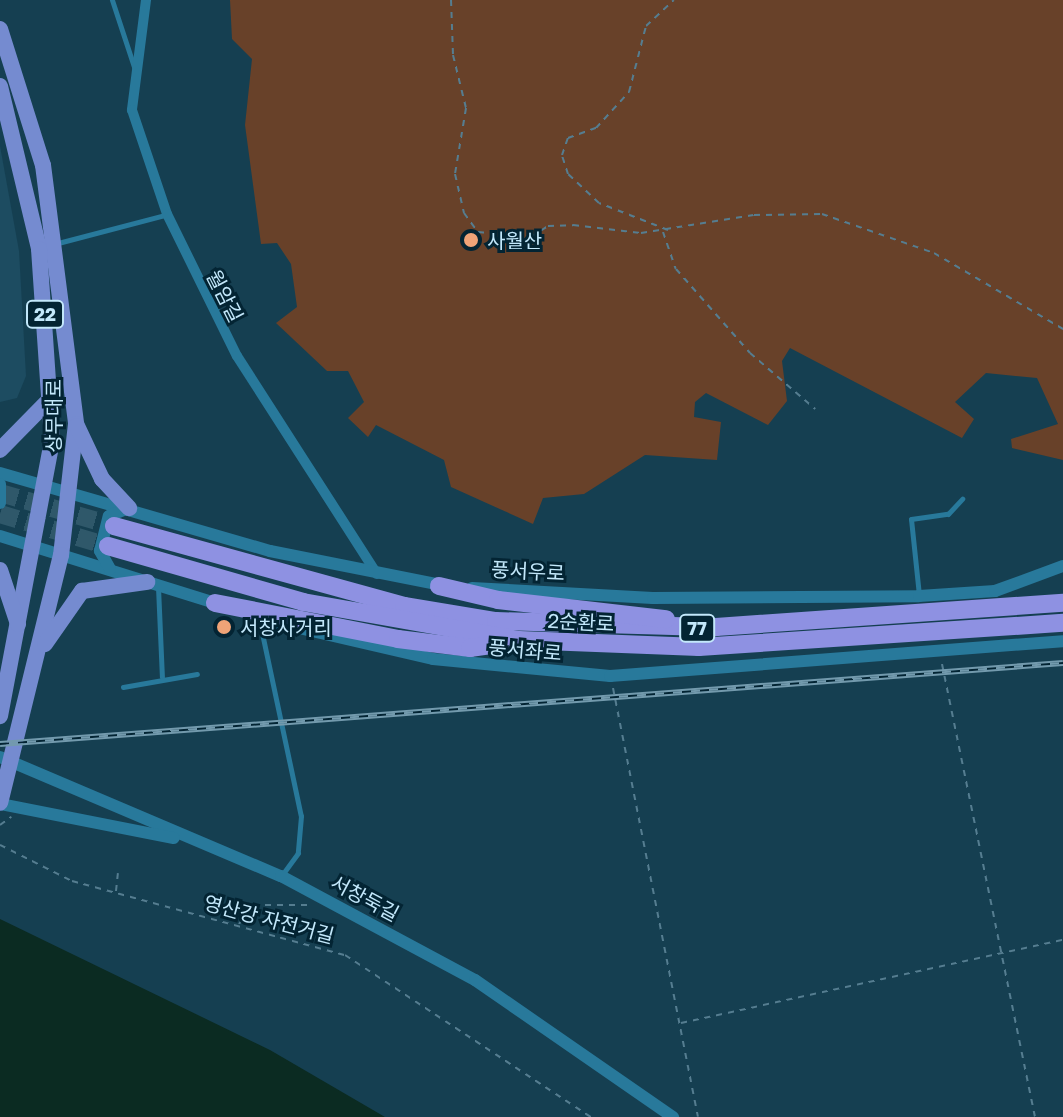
<!DOCTYPE html>
<html>
<head>
<meta charset="utf-8">
<style>
	body { margin:0 }
	#map { position:relative; width:1063px; height:1117px; overflow:hidden; background:#153f51; font-family:"Golos Text","Noto Sans KR",sans-serif }
	div>[style] { position:absolute }
	[style*='--x'] { left:calc(var(--x)*1px); top:calc(var(--y)*1px); width:calc(var(--w)*1px); rotate:calc(var(--a)*1deg) }
	.built>* { inset:0; background:#1d4c61 }
	.green>* { inset:0; background:#684129 }
	.water>* { inset:0; background:#0b2b22 }
	.trunk-tunnel>* { height:18px; margin-top:-9px; transform-origin:0; background:repeating-linear-gradient(90deg,#2f586a 0 18px,transparent 0 27px) }
	.path>* { height:2px; margin-top:-1px; transform-origin:0; background:repeating-linear-gradient(90deg,#557d90 0 6px,transparent 0 12px) }
	.service>* { height:5px; margin:-2.5px; padding:0 2.5px; transform-origin:2.5px; border-radius:2.5px; background:#28799b }
	.minor>* { height:10px; margin:-5px; padding:0 5px; transform-origin:5px; border-radius:5px; background:#28799b }
	.tertiary>* { height:12px; margin:-6px; padding:0 6px; transform-origin:6px; border-radius:6px; background:#28799b }
	.primary>* { height:16px; margin:-8px; padding:0 8px; transform-origin:8px; border-radius:8px; background:#758bd0 }
	.trunk>* { height:18px; margin:-9px; padding:0 9px; transform-origin:9px; border-radius:9px; background:#8e91e2 }
	.rail>* { height:6px; margin-top:-3px; transform-origin:0; background:repeating-linear-gradient(90deg,#032433 0 9px,#739aad 0 18px); box-sizing:border-box; border-block:2px solid #739aad }
	.dots>* { width:22px; height:22px; translate:-50% -50%; box-sizing:border-box; border:4px solid #032433; border-radius:50% }
	span { translate:-50% -50%; white-space:nowrap; text-align:center; line-height:1.15; -webkit-text-stroke:6px #032433; paint-order:stroke }
	.shield-label span { padding:2px 6px; background:#032433; border:2px solid; border-radius:6px; -webkit-text-stroke-width:0 }
	.shield-label { font-size:18px; color:#c3e8fb; font-weight:700 }
	.poi-label { font-size:20px; color:#c3e8fb }
	.left { translate:0 -50%; text-align:left }
	.street-label { font-size:20px; color:#c3e8fb }
</style>
</head>
<body>
<div id="map">
	<div class="built">
		<div style="clip-path:polygon(0 146px,19px 251px,26px 376px,17px 398px,0 402px)"></div>
	</div>
	<div class="green">
		<div style="clip-path:polygon(230px 0,1063px 0,1063px 460px,1012px 448px,1011px 439px,1058px 424px,1037px 378px,986px 373px,955px 402px,974px 419px,962px 438px,790px 348px,782px 361px,787px 401px,768px 425px,706px 393px,695px 402px,694px 417px,721px 422px,717px 460px,645px 455px,584px 494px,543px 498px,533px 524px,451px 487px,444px 460px,376px 425px,368px 437px,348px 418px,364px 402px,348px 371px,327px 371px,276px 323px,297px 307px,291px 264px,277px 243px,261px 244px,245px 125px,252px 59px,232px 39px)"></div>
	</div>
	<div class="water">
		<div style="clip-path:polygon(0 919px,270px 1050px,385px 1117px,0 1117px)"></div>
	</div>
	<div class="trunk-tunnel">
		<div style="--x:0;--y:493;--w:119;--a:16.1"></div>
		<div style="--x:0;--y:514;--w:113;--a:16.5"></div>
	</div>
	<div class="path">
		<div style="--x:451;--y:0;--w:55;--a:87.9"></div>
		<div style="--x:453;--y:55;--w:55;--a:76.2"></div>
		<div style="--x:466;--y:108;--w:67;--a:99.5"></div>
		<div style="--x:455;--y:174;--w:40;--a:77"></div>
		<div style="--x:464;--y:213;--w:24;--a:54"></div>
		<div style="--x:478;--y:232;--w:53;--a:5.4"></div>
		<div style="--x:531;--y:237;--w:20;--a:-33"></div>
		<div style="--x:548;--y:226;--w:25;--a:-2"></div>
		<div style="--x:573;--y:225;--w:68;--a:6.7"></div>
		<div style="--x:641;--y:233;--w:114;--a:-9.1"></div>
		<div style="--x:754;--y:215;--w:68;--a:-0.8"></div>
		<div style="--x:822;--y:214;--w:119;--a:19.2"></div>
		<div style="--x:934;--y:253;--w:150;--a:30.5"></div>
		<div style="--x:668;--y:230;--w:74;--a:-158.6"></div>
		<div style="--x:599;--y:203;--w:42;--a:-136.9"></div>
		<div style="--x:568;--y:174;--w:20;--a:-108"></div>
		<div style="--x:562;--y:155;--w:18;--a:-71"></div>
		<div style="--x:568;--y:138;--w:30;--a:-20"></div>
		<div style="--x:596;--y:128;--w:49;--a:-47.5"></div>
		<div style="--x:629;--y:92;--w:68;--a:-75.6"></div>
		<div style="--x:646;--y:26;--w:38;--a:-43"></div>
		<div style="--x:663;--y:232;--w:39;--a:71"></div>
		<div style="--x:676;--y:269;--w:112;--a:48.6"></div>
		<div style="--x:750;--y:353;--w:86;--a:40.7"></div>
		<div style="--x:942;--y:664;--w:462;--a:78.4"></div>
		<div style="--x:613;--y:688;--w:437;--a:78.8"></div>
		<div style="--x:0;--y:825;--w:14;--a:-36"></div>
		<div style="--x:0;--y:845;--w:80;--a:26.6"></div>
		<div style="--x:72;--y:881;--w:283;--a:15.2"></div>
		<div style="--x:345;--y:955;--w:295;--a:33.4"></div>
		<div style="--x:116;--y:891;--w:18;--a:-84"></div>
		<div style="--x:239;--y:924;--w:24;--a:-54"></div>
		<div style="--x:253;--y:905;--w:57;--a:0"></div>
		<div style="--x:681;--y:1023;--w:391;--a:-12.3"></div>
	</div>
	<div class="service">
		<div style="--x:112;--y:0;--w:74;--a:71.8"></div>
		<div style="--x:58;--y:243;--w:111;--a:-14.7"></div>
		<div style="--x:158;--y:587;--w:90;--a:87.5"></div>
		<div style="--x:919;--y:595;--w:76;--a:-96"></div>
		<div style="--x:911;--y:519;--w:37;--a:-8"></div>
		<div style="--x:948;--y:514;--w:21;--a:-47"></div>
		<div style="--x:259;--y:619;--w:201;--a:78"></div>
		<div style="--x:301;--y:816;--w:37;--a:95"></div>
		<div style="--x:298;--y:853;--w:27;--a:126"></div>
		<div style="--x:123;--y:687;--w:75;--a:-10"></div>
	</div>
	<div class="minor">
		<div style="--x:146;--y:0;--w:111;--a:97.3"></div>
		<div style="--x:132;--y:110;--w:110;--a:71.4"></div>
		<div style="--x:167;--y:214;--w:158;--a:63.8"></div>
		<div style="--x:237;--y:356;--w:259;--a:57.3"></div>
	</div>
	<div class="tertiary">
		<div style="--x:0;--y:473;--w:281;--a:16.1"></div>
		<div style="--x:270;--y:551;--w:179;--a:11.2"></div>
		<div style="--x:0;--y:484;--w:19;--a:90"></div>
		<div style="--x:0;--y:536;--w:232;--a:17.3"></div>
		<div style="--x:110;--y:569;--w:21;--a:-119"></div>
		<div style="--x:100;--y:551;--w:36;--a:-76"></div>
		<div style="--x:109;--y:516;--w:18;--a:-22"></div>
		<div style="--x:472;--y:588;--w:181;--a:3.2"></div>
		<div style="--x:653;--y:598;--w:266;--a:-0.4"></div>
		<div style="--x:919;--y:596;--w:76;--a:-3.8"></div>
		<div style="--x:995;--y:591;--w:72;--a:-20.2"></div>
		<div style="--x:273;--y:622;--w:164;--a:13"></div>
		<div style="--x:433;--y:659;--w:178;--a:5.5"></div>
		<div style="--x:610;--y:676;--w:454;--a:-4.4"></div>
		<div style="--x:0;--y:757;--w:305;--a:23"></div>
		<div style="--x:281;--y:876;--w:220;--a:28.2"></div>
		<div style="--x:475;--y:980;--w:241;--a:34.7"></div>
		<div style="--x:0;--y:804;--w:177;--a:11.1"></div>
	</div>
	<div class="primary">
		<div style="--x:0;--y:29;--w:143;--a:72.5"></div>
		<div style="--x:43;--y:165;--w:261;--a:82.7"></div>
		<div style="--x:76;--y:424;--w:132;--a:96.5"></div>
		<div style="--x:61;--y:555;--w:255;--a:103.8"></div>
		<div style="--x:0;--y:86;--w:168;--a:76.5"></div>
		<div style="--x:39;--y:249;--w:192;--a:86.1"></div>
		<div style="--x:52;--y:441;--w:280;--a:100.7"></div>
		<div style="--x:77;--y:426;--w:59;--a:64.7"></div>
		<div style="--x:102;--y:479;--w:40;--a:47"></div>
		<div style="--x:0;--y:450;--w:74;--a:-45.5"></div>
		<div style="--x:0;--y:570;--w:57;--a:71.6"></div>
		<div style="--x:45;--y:644;--w:65;--a:-55.1"></div>
		<div style="--x:82;--y:591;--w:66;--a:-7.9"></div>
	</div>
	<div class="trunk">
		<div style="--x:114;--y:526;--w:301;--a:15.4"></div>
		<div style="--x:404;--y:606;--w:93;--a:9.3"></div>
		<div style="--x:496;--y:621;--w:220;--a:1.6"></div>
		<div style="--x:716;--y:627;--w:348;--a:-4"></div>
		<div style="--x:108;--y:546;--w:203;--a:16"></div>
		<div style="--x:303;--y:602;--w:219;--a:10"></div>
		<div style="--x:519;--y:640;--w:180;--a:2.2"></div>
		<div style="--x:699;--y:647;--w:365;--a:-3.8"></div>
		<div style="--x:439;--y:586;--w:61;--a:13.3"></div>
		<div style="--x:498;--y:600;--w:169;--a:6.5"></div>
		<div style="--x:215;--y:603;--w:187;--a:11.1"></div>
		<div style="--x:398;--y:639;--w:73;--a:7.1"></div>
		<div style="--x:470;--y:648;--w:30;--a:-8"></div>
	</div>
	<div class="rail">
		<div style="--x:0;--y:744;--w:1066;--a:-4.36"></div>
	</div>
	<div class="dots">
		<div style="left:471px;top:240px;background:#efa377"></div>
		<div style="left:224px;top:627px;background:#efa377"></div>
	</div>
	<div class="shield-label">
		<span style="left:45px;top:314px">22</span>
		<span style="left:697px;top:628px">77</span>
	</div>
	<div class="poi-label">
		<span class="left" style="left:487px;top:240px">사월산</span>
		<span class="left" style="left:240px;top:627px">서창사거리</span>
	</div>
	<div class="street-label">
		<span style="left:225px;top:296px;rotate:63deg">월암길</span>
		<span style="left:53px;top:416px;rotate:-90deg">상무대로</span>
		<span style="left:528px;top:571px;rotate:3deg">풍서우로</span>
		<span style="left:581px;top:622px;rotate:3deg">2순환로</span>
		<span style="left:525px;top:650px;rotate:5deg">풍서좌로</span>
		<span style="left:365px;top:898px;rotate:28deg">서창둑길</span>
		<span style="left:269px;top:919px;rotate:15deg">영산강 자전거길</span>
	</div>
</div>
</body>
</html>
